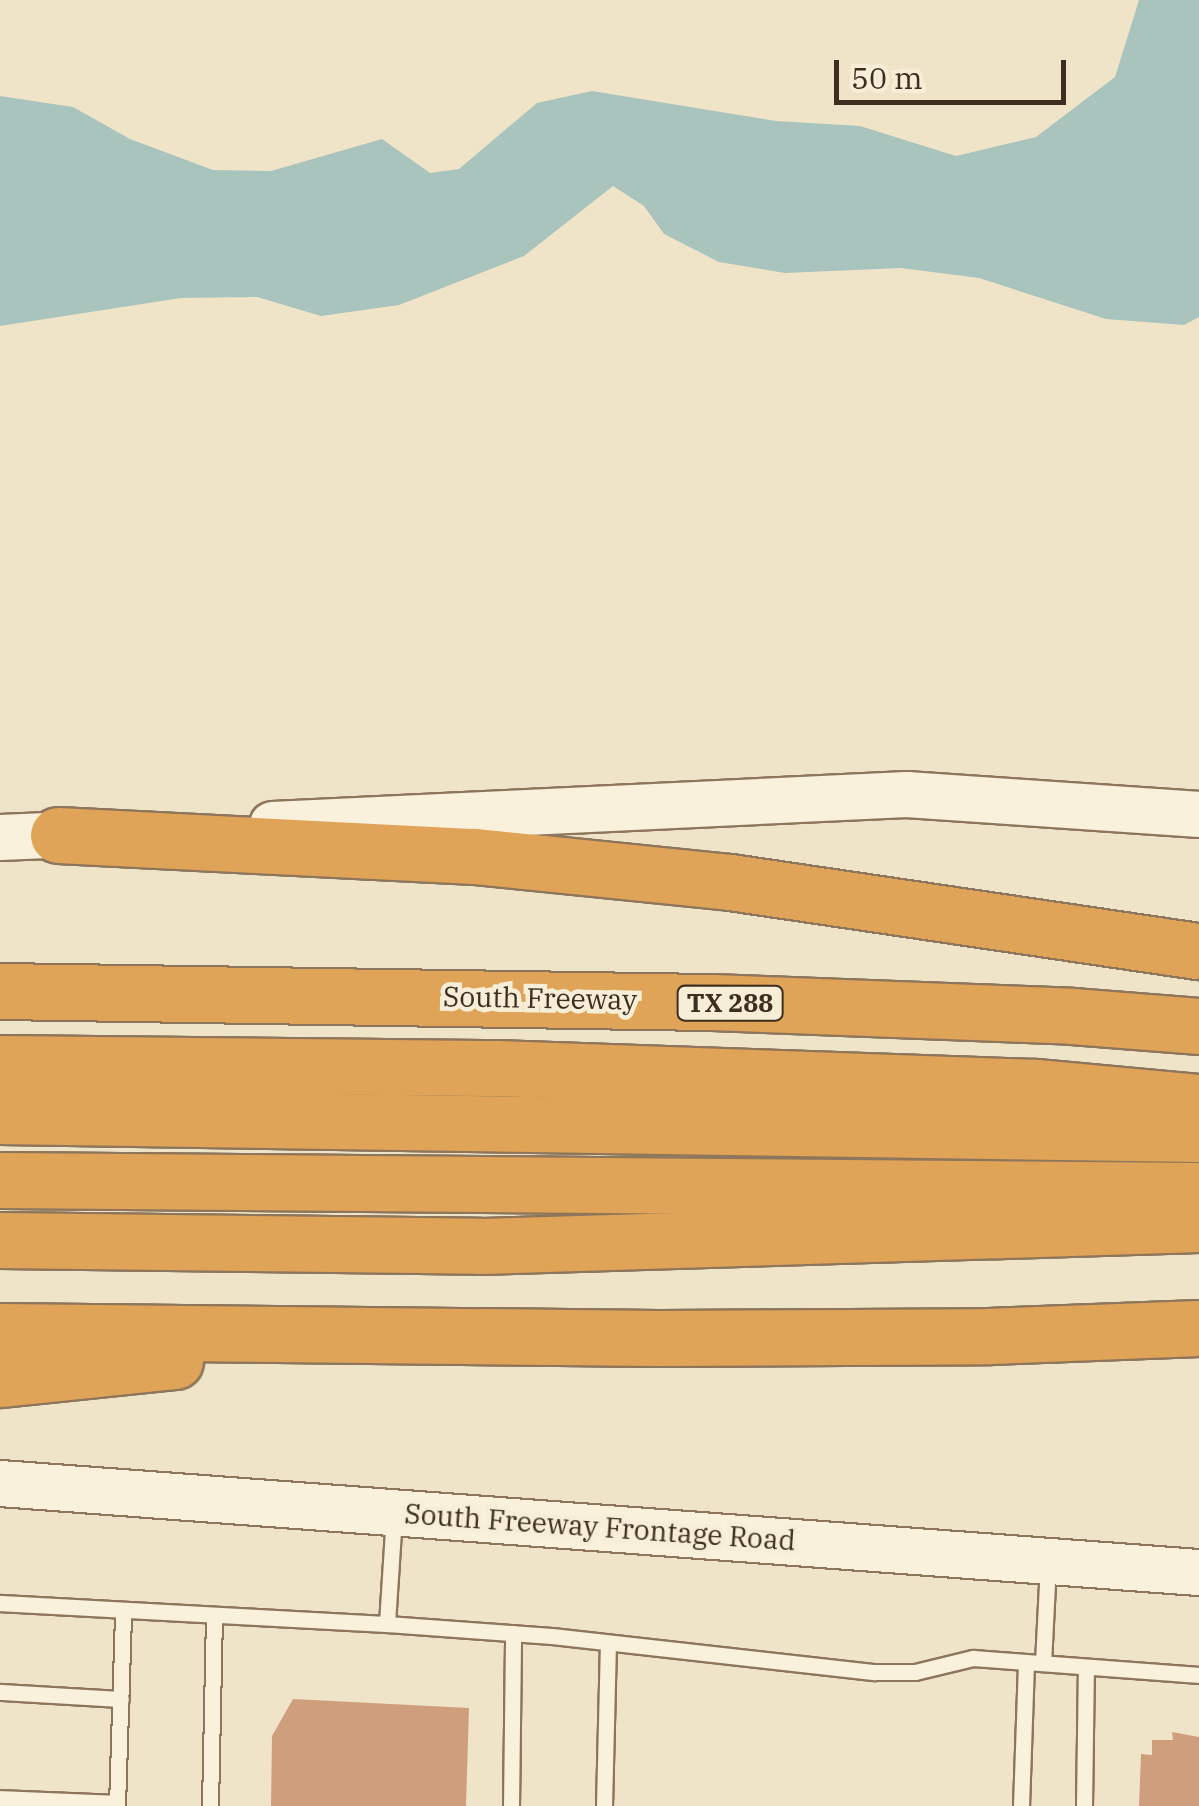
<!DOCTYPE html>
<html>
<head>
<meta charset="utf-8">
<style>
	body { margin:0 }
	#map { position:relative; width:1199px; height:1806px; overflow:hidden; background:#f0e4c8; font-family:"IBM Plex Serif",serif }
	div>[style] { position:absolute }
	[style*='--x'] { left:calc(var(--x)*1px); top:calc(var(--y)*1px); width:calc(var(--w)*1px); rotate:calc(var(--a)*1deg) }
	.water>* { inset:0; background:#a9c4bc }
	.building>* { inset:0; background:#cf9f7d }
	.roads { filter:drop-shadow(2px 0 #8d765c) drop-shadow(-2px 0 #8d765c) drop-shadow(0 2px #8d765c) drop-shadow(0 -2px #8d765c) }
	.lane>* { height:15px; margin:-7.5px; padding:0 7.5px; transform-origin:7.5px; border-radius:7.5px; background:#faf1dc }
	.secondary>* { height:45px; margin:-22.5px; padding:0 22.5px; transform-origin:22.5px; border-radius:22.5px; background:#faf1dc }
	.highway>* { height:55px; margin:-27.5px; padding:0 27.5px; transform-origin:27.5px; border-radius:27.5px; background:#e0a458 }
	span { translate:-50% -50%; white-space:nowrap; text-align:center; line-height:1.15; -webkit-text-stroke:9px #f7eed8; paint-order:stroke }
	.shield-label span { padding:2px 8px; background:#f7eed8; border:2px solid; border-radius:8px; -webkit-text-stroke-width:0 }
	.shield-label { font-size:25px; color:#3d2e20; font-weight:700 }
	.street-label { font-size:28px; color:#3d2e20 }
	.scale { position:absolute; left:834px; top:60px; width:232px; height:45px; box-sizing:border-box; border:5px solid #3d2e20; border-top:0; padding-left:12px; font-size:30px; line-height:35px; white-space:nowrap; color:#3d2e20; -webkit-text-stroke:8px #f7eed8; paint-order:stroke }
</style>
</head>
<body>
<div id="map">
	<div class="water">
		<div style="clip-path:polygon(1139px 0,1199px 0,1199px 317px,1184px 325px,1106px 319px,979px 278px,901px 268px,785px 273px,719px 262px,664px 234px,644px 206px,613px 186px,524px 256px,399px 305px,321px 316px,257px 297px,181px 298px,0 326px,0 96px,73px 107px,130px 139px,213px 170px,271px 171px,382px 139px,430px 173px,459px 169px,537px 103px,592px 91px,776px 121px,860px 126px,956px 156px,1036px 137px,1115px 77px)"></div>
	</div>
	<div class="building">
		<div style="clip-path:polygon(293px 1699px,469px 1708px,466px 1806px,271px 1806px,272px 1736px)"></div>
		<div style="clip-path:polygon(1172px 1732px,1199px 1737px,1199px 1806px,1139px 1806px,1141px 1754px,1152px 1755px,1152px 1740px,1173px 1740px)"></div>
	</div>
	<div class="roads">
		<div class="lane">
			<div style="--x:394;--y:1515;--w:109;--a:93.7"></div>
			<div style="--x:387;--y:1624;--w:165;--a:4.2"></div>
			<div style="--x:552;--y:1636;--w:325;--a:6.4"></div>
			<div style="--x:875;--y:1672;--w:40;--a:0"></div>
			<div style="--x:915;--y:1672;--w:60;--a:-13.6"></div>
			<div style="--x:973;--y:1658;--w:227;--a:4.3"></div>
			<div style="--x:0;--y:1603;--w:388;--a:3.1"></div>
			<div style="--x:1043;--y:1663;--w:99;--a:-87.1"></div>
			<div style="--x:0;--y:1692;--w:121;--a:3.3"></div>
			<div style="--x:0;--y:1798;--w:117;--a:2.4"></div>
			<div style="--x:117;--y:1806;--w:195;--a:-88.2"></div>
			<div style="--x:210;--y:1806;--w:188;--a:-88.8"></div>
			<div style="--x:511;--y:1806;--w:173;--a:-89.3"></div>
			<div style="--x:604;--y:1806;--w:163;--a:-88.6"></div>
			<div style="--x:1021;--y:1806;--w:144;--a:-88"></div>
			<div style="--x:1084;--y:1806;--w:139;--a:-89.2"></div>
		</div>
		<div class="secondary">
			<div style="--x:272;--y:824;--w:635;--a:-2.71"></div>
			<div style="--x:906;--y:794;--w:294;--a:3.9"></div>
			<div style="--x:0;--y:837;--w:93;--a:-2.5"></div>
			<div style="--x:0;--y:1483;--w:1202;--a:4.25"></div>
		</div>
		<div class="highway">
			<div style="--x:58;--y:835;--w:417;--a:2.9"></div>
			<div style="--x:474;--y:856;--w:257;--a:5.8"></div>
			<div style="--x:730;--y:882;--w:474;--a:8.4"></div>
			<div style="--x:0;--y:991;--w:712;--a:0.89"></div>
			<div style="--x:712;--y:1002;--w:360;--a:2.2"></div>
			<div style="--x:1072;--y:1016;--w:127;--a:4.5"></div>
			<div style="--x:0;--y:1063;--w:496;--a:0.6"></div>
			<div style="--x:496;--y:1068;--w:540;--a:2.02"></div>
			<div style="--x:1036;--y:1087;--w:164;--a:5.3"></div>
			<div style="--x:0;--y:1116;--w:1199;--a:0.86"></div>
			<div style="--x:0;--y:1180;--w:1199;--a:0.48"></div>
			<div style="--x:0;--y:1240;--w:480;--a:0.7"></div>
			<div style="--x:480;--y:1246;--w:719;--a:-1.75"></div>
			<div style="--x:0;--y:1331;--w:658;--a:0.61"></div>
			<div style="--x:658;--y:1338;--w:330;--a:-0.3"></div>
			<div style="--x:988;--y:1336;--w:211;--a:-2.2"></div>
			<div style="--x:0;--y:1379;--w:176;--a:-5.9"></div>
		</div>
	</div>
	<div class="shield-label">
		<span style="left:730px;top:1003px">TX 288</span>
	</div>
	<div class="street-label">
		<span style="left:540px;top:998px;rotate:1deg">South Freeway</span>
		<span style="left:600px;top:1527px;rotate:4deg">South Freeway Frontage Road</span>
	</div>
	<div class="scale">50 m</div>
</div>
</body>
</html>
